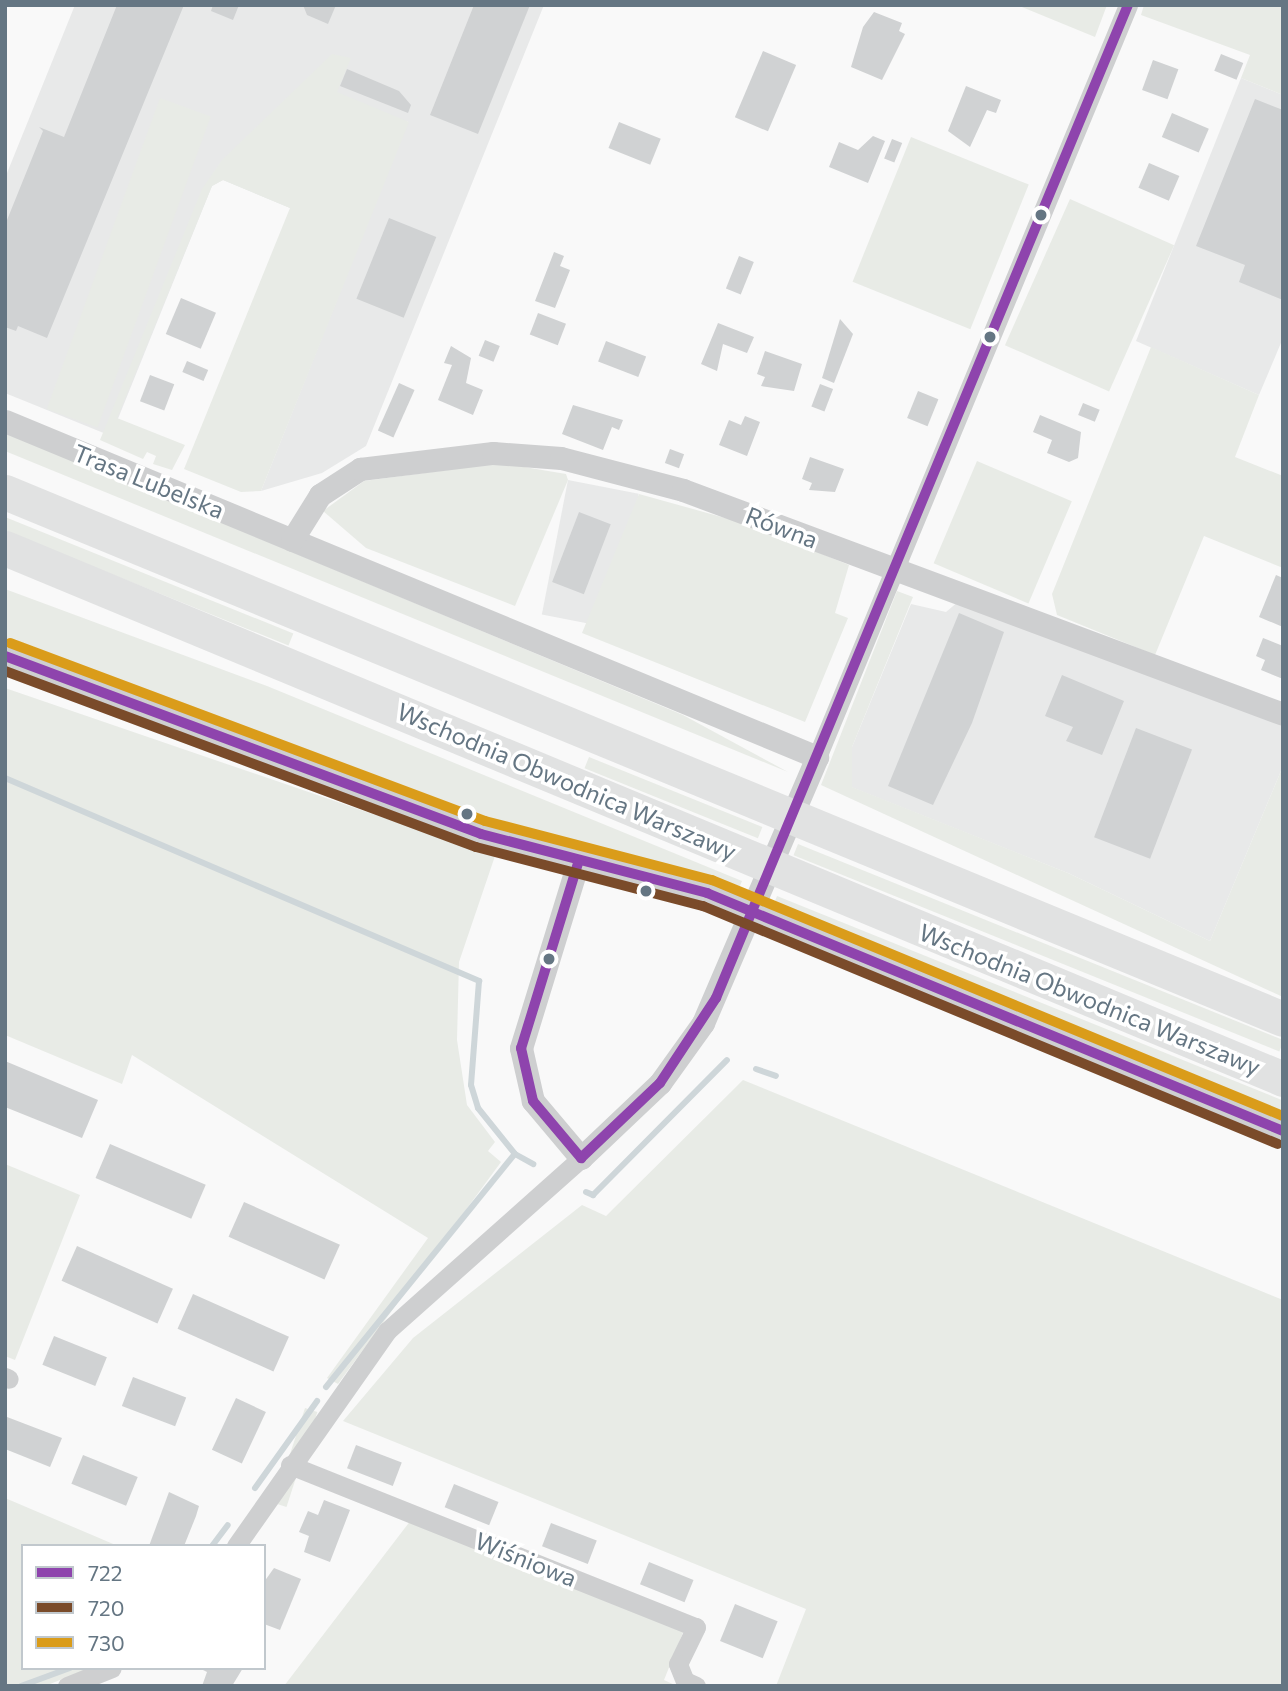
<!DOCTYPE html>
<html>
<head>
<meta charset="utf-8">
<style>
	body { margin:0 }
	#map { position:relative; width:1288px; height:1691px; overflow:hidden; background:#f9f9f9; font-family:Commissioner,sans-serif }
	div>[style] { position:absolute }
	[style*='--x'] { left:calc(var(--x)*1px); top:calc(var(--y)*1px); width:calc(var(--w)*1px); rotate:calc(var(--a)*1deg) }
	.built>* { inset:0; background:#e8e9e9; transform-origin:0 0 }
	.green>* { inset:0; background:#e8ebe6; transform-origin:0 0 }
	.stream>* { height:6px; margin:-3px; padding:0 3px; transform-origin:3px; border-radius:3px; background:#ced6d9 }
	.building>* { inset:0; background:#d0d2d3; transform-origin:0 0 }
	.minor>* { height:19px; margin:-9.5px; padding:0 9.5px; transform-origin:9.5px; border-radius:9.5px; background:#cecfd0 }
	.tertiary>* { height:23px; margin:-11.5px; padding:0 11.5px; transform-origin:11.5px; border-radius:11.5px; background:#cecfd0 }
	.motorway>* { height:35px; margin:-17.5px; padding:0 17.5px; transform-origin:17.5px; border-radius:17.5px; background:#e1e2e2 }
	.bus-1>* { height:10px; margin:-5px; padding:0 5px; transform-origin:5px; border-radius:5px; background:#8e44ad }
	.bus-2>* { height:10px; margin:-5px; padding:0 5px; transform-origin:5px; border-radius:5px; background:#7a4b2a }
	.bus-3>* { height:10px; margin:-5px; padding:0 5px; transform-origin:5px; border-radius:5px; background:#da9c1a }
	.dots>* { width:19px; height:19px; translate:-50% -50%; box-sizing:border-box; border:4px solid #fff; border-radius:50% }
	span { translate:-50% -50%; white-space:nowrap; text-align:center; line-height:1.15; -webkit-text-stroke:7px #fff; paint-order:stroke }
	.street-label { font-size:24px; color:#657683 }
	.frame { position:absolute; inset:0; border:7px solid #657683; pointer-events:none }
	.legend { position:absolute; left:21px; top:1544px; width:245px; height:126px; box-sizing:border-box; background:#fff; border:2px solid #c1c8cd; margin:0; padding:9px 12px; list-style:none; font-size:21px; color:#657683 }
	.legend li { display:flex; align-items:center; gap:14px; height:35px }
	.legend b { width:35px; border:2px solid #c1c8cd }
</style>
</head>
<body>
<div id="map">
	<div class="built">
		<div style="clip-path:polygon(75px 5px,544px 5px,366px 446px,322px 473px,261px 491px,408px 121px,290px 208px,223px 180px,212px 186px,111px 436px,5px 393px,5px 178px)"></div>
		<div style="clip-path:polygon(1241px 78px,1283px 95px,1283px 338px,1259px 395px,1136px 341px)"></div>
		<div style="left:568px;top:480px;width:72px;height:137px;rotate:11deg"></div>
		<div style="clip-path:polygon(959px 601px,1283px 725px,1283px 766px,1210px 941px,1068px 873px,851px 787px,852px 747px,911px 604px,946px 612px)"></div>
	</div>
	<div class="green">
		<div style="clip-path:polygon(1017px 5px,1107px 5px,1095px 37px)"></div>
		<div style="clip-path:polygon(1144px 5px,1283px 5px,1283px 95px,1241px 78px,1250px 55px,1141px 15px)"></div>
		<div style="clip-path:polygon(332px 54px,351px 58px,337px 92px,409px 122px,261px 491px,241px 492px,184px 469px,290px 208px,223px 180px,212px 186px,117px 418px,185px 445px,172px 470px,153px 464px,156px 456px,147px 452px,143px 459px,100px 440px,202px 189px,222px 160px)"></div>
		<div style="left:160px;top:98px;width:54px;height:331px;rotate:20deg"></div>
		<div style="left:911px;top:137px;width:127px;height:156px;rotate:22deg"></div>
		<div style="left:1070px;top:199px;width:114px;height:160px;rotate:24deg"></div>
		<div style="clip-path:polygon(1151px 347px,1259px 395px,1235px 457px,1283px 476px,1283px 568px,1204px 536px,1155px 655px,1057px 615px,1052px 594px)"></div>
		<div style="clip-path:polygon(5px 432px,683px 715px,788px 772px,5px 451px)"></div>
		<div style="left:977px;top:461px;width:103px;height:111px;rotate:23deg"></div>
		<div style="clip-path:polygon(500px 463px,566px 474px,568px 480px,515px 606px,366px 548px,323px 511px,364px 481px)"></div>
		<div style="clip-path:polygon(639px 494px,754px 526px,849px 565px,835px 613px,848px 618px,805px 722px,582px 633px)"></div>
		<div style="left:5px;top:517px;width:311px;height:13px;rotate:22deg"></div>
		<div style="clip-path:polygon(5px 589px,267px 686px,742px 881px,737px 893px,661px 868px,526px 839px,527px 833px,464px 808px,433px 801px,431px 806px,5px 647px)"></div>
		<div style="clip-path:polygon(897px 591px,913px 597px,852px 747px,852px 787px,1068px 873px,1210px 941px,1283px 766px,1283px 997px,821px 785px)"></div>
		<div style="clip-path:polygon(5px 688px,495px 856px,459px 962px,457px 1040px,467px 1105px,495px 1142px,488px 1151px,501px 1162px,338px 1384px,327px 1378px,428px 1238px,132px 1055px,122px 1084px,5px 1035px)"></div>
		<div style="left:589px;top:757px;width:187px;height:12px;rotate:22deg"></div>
		<div style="left:798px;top:844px;width:524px;height:12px;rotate:22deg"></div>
		<div style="left:777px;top:896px;width:547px;height:14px;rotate:22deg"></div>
		<div style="clip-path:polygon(743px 1080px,1283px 1300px,1283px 1686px,776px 1686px,806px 1609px,343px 1421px,413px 1338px,582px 1205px,606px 1216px)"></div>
		<div style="clip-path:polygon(5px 1164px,80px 1195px,15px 1360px,5px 1356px)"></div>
		<div style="left:305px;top:1408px;width:13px;height:100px;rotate:18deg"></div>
		<div style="clip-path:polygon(5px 1498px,118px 1546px,23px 1546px,23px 1668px,90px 1668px,45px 1686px,5px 1686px)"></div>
		<div style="clip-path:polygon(411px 1520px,684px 1630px,664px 1680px,677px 1686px,284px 1686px)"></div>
	</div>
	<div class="stream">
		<div style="--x:5;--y:778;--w:516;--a:23.18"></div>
		<div style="--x:479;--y:981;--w:104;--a:94.4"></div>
		<div style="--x:471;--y:1085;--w:24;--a:73"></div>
		<div style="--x:478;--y:1108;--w:59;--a:51.2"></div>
		<div style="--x:756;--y:1069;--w:21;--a:19"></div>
		<div style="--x:586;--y:1192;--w:8;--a:23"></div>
		<div style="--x:593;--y:1195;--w:190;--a:-45.2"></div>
		<div style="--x:326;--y:1387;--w:300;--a:-51"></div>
		<div style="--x:515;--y:1154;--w:21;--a:29"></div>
		<div style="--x:255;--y:1488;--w:107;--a:-54.5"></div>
		<div style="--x:212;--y:1546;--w:26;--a:-53"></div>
		<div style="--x:21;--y:1686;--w:52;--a:-20.2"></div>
	</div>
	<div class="building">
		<div style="clip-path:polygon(117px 5px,184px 5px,47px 338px,18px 326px,16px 331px,5px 327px,5px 225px,43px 131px,39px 127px,64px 137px)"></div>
		<div style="clip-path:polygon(213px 5px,239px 5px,233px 20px,211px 11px)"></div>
		<div style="clip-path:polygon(303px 5px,336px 5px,328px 24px,307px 15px)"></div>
		<div style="clip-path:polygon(474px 5px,530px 5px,478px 134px,430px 115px)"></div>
		<div style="clip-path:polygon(874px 12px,902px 23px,899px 31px,905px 34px,882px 80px,851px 67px,863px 27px)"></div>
		<div style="left:763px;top:51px;width:36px;height:72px;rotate:23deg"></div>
		<div style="left:1221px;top:54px;width:24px;height:18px;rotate:22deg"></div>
		<div style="left:1153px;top:60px;width:27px;height:32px;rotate:20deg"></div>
		<div style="clip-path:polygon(347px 69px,399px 91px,411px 105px,408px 113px,340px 86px)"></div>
		<div style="clip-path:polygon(966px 86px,1001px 100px,996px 113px,987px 110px,970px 147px,948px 131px)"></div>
		<div style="clip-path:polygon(1255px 99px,1283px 110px,1283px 300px,1239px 282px,1245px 265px,1196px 246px)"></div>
		<div style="left:1172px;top:113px;width:40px;height:26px;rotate:23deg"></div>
		<div style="left:619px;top:122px;width:45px;height:28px;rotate:22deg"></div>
		<div style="clip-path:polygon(873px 136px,885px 141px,868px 183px,829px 167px,839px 142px,858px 150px)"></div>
		<div style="left:892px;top:139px;width:11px;height:21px;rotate:22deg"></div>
		<div style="left:1149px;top:163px;width:33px;height:27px;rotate:23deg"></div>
		<div style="left:389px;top:218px;width:51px;height:87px;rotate:22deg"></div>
		<div style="clip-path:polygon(554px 252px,564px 256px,560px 266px,570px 270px,555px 308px,535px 301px)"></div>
		<div style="left:739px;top:256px;width:16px;height:35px;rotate:22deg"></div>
		<div style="left:181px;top:298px;width:38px;height:39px;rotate:23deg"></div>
		<div style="left:538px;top:313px;width:30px;height:23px;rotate:21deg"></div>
		<div style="clip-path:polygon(840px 319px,853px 334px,834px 383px,822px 378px)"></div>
		<div style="clip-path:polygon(718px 323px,754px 337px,747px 353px,723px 344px,717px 371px,701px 364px)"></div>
		<div style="left:485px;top:340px;width:16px;height:17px;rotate:22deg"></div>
		<div style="left:606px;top:341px;width:43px;height:22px;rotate:21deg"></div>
		<div style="clip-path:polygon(451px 346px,471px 358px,466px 383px,483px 390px,473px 415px,438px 400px,452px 365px,444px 363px)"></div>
		<div style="clip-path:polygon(765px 351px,802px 364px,794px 391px,761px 386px,765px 377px,757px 374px)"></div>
		<div style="left:187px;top:361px;width:23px;height:12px;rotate:23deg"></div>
		<div style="left:150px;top:375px;width:26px;height:28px;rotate:21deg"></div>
		<div style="left:399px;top:383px;width:17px;height:52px;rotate:24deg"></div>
		<div style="left:820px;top:384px;width:14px;height:24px;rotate:21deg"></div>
		<div style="left:918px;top:391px;width:22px;height:29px;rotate:22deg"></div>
		<div style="left:1083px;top:403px;width:18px;height:13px;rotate:22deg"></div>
		<div style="clip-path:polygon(573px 405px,623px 420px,619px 430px,612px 427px,603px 450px,562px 434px)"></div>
		<div style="clip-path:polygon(1040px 415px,1081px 432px,1078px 458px,1069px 462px,1047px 453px,1052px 440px,1033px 432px)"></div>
		<div style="clip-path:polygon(745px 416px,760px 422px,747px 456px,719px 445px,729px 420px,741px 425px)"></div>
		<div style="left:670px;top:449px;width:15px;height:15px;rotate:20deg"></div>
		<div style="clip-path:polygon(810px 457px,844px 469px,835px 492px,809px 490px,812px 483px,802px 479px)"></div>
		<div style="left:579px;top:512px;width:34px;height:75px;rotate:21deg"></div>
		<div style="clip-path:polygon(1276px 575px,1283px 578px,1283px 627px,1259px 617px)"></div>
		<div style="clip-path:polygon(959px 613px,1004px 632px,972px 723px,933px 805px,888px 786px)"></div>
		<div style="clip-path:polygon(1263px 638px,1283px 646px,1283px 679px,1261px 670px,1265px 660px,1256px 656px)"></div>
		<div style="clip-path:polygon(1062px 675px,1124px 701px,1102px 755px,1066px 741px,1073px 727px,1045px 716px)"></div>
		<div style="left:1136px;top:728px;width:60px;height:117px;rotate:21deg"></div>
		<div style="clip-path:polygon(5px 1061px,98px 1100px,82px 1138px,5px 1107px)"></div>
		<div style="left:110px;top:1144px;width:104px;height:37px;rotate:23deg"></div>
		<div style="left:244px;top:1202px;width:105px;height:38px;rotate:24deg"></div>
		<div style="left:77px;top:1246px;width:105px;height:38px;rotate:24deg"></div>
		<div style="left:193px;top:1294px;width:105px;height:38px;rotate:24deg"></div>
		<div style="left:54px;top:1336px;width:57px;height:31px;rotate:22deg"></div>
		<div style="left:133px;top:1377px;width:57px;height:31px;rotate:21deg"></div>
		<div style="left:236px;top:1398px;width:33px;height:57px;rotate:25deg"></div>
		<div style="clip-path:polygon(7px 1417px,62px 1438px,50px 1467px,5px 1449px)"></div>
		<div style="left:356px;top:1445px;width:49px;height:25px;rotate:21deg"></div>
		<div style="left:83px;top:1455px;width:59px;height:31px;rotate:22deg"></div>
		<div style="left:454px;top:1484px;width:48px;height:25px;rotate:22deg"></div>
		<div style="clip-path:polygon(169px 1492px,199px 1506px,196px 1516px,184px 1546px,149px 1546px)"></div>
		<div style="clip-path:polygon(324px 1500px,350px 1510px,330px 1562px,304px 1552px,309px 1536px,299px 1532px,308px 1511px,318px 1515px)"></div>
		<div style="left:551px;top:1523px;width:49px;height:25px;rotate:21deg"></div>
		<div style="left:649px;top:1562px;width:48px;height:24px;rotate:22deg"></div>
		<div style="clip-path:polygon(274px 1568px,301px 1579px,280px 1630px,264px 1624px,264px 1582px)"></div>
		<div style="left:735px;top:1604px;width:46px;height:40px;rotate:22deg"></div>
		<div style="clip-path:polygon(199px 1668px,243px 1668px,232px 1686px,202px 1686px,207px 1672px)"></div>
	</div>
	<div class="minor">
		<div style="--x:817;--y:757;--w:814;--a:-67.53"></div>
		<div style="--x:5;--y:1377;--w:4;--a:27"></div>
		<div style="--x:290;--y:1465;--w:437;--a:21.8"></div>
		<div style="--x:696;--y:1627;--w:41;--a:115.9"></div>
		<div style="--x:678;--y:1664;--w:18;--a:68"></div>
		<div style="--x:685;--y:1681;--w:12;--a:24"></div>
		<div style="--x:236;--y:1546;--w:263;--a:-54.9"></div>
		<div style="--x:387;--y:1331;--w:260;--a:-41.7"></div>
		<div style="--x:67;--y:1686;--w:48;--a:-21.8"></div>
	</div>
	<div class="tertiary">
		<div style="--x:5;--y:421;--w:879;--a:22.48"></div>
		<div style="--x:817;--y:757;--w:289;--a:113.2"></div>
		<div style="--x:703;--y:1023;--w:74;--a:125.6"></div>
		<div style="--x:660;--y:1083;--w:109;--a:136.5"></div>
		<div style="--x:581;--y:1158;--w:75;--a:-130.1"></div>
		<div style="--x:533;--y:1101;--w:54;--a:-102.8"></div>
		<div style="--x:521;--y:1048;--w:197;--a:-72.9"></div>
		<div style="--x:292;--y:540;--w:53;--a:-58.1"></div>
		<div style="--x:320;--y:495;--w:48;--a:-33"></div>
		<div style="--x:360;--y:469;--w:134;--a:-6.9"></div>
		<div style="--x:493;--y:453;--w:68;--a:4.2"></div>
		<div style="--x:561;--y:458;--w:126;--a:14.7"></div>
		<div style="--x:683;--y:490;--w:640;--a:20.47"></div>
		<div style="--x:5;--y:656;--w:508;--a:20.5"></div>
		<div style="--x:481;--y:834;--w:234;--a:14.6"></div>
		<div style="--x:707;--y:893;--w:623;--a:22.45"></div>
	</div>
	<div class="motorway">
		<div style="--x:5;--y:492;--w:1382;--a:22.41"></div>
		<div style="--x:5;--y:548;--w:1384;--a:22.56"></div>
	</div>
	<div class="bus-1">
		<div style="--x:5;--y:656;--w:508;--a:20.5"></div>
		<div style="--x:481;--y:834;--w:234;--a:14.6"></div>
		<div style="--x:707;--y:893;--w:623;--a:22.45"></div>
		<div style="--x:579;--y:860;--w:197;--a:107.1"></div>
		<div style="--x:521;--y:1048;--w:54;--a:77.2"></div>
		<div style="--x:533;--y:1101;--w:75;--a:49.9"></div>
		<div style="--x:581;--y:1158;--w:109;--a:-43.5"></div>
		<div style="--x:660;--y:1083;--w:102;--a:-56.6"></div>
		<div style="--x:716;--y:998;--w:1075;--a:-67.47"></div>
	</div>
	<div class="bus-2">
		<div style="--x:5;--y:671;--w:503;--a:20.49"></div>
		<div style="--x:476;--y:847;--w:235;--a:14.6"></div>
		<div style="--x:703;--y:906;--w:622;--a:22.49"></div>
	</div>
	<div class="bus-3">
		<div style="--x:10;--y:643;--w:507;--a:20.54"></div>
		<div style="--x:485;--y:821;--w:235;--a:14.6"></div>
		<div style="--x:712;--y:880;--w:618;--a:22.46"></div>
	</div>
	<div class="dots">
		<div style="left:1041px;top:215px;background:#657683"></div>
		<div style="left:990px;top:337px;background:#657683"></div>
		<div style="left:467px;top:814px;background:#657683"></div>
		<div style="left:646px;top:891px;background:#657683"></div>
		<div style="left:549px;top:959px;background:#657683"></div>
	</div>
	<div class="street-label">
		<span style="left:149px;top:481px;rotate:22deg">Trasa Lubelska</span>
		<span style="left:782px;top:527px;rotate:21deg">Równa</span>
		<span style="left:567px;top:781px;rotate:23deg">Wschodnia Obwodnica Warszawy</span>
		<span style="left:1090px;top:999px;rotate:22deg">Wschodnia Obwodnica Warszawy</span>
		<span style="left:526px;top:1559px;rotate:22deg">Wiśniowa</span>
	</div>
	<div class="frame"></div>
	<ul class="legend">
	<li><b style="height:9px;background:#8e44ad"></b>722</li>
	<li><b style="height:9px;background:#7a4b2a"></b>720</li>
	<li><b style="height:9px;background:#da9c1a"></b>730</li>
	</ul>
</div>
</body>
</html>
